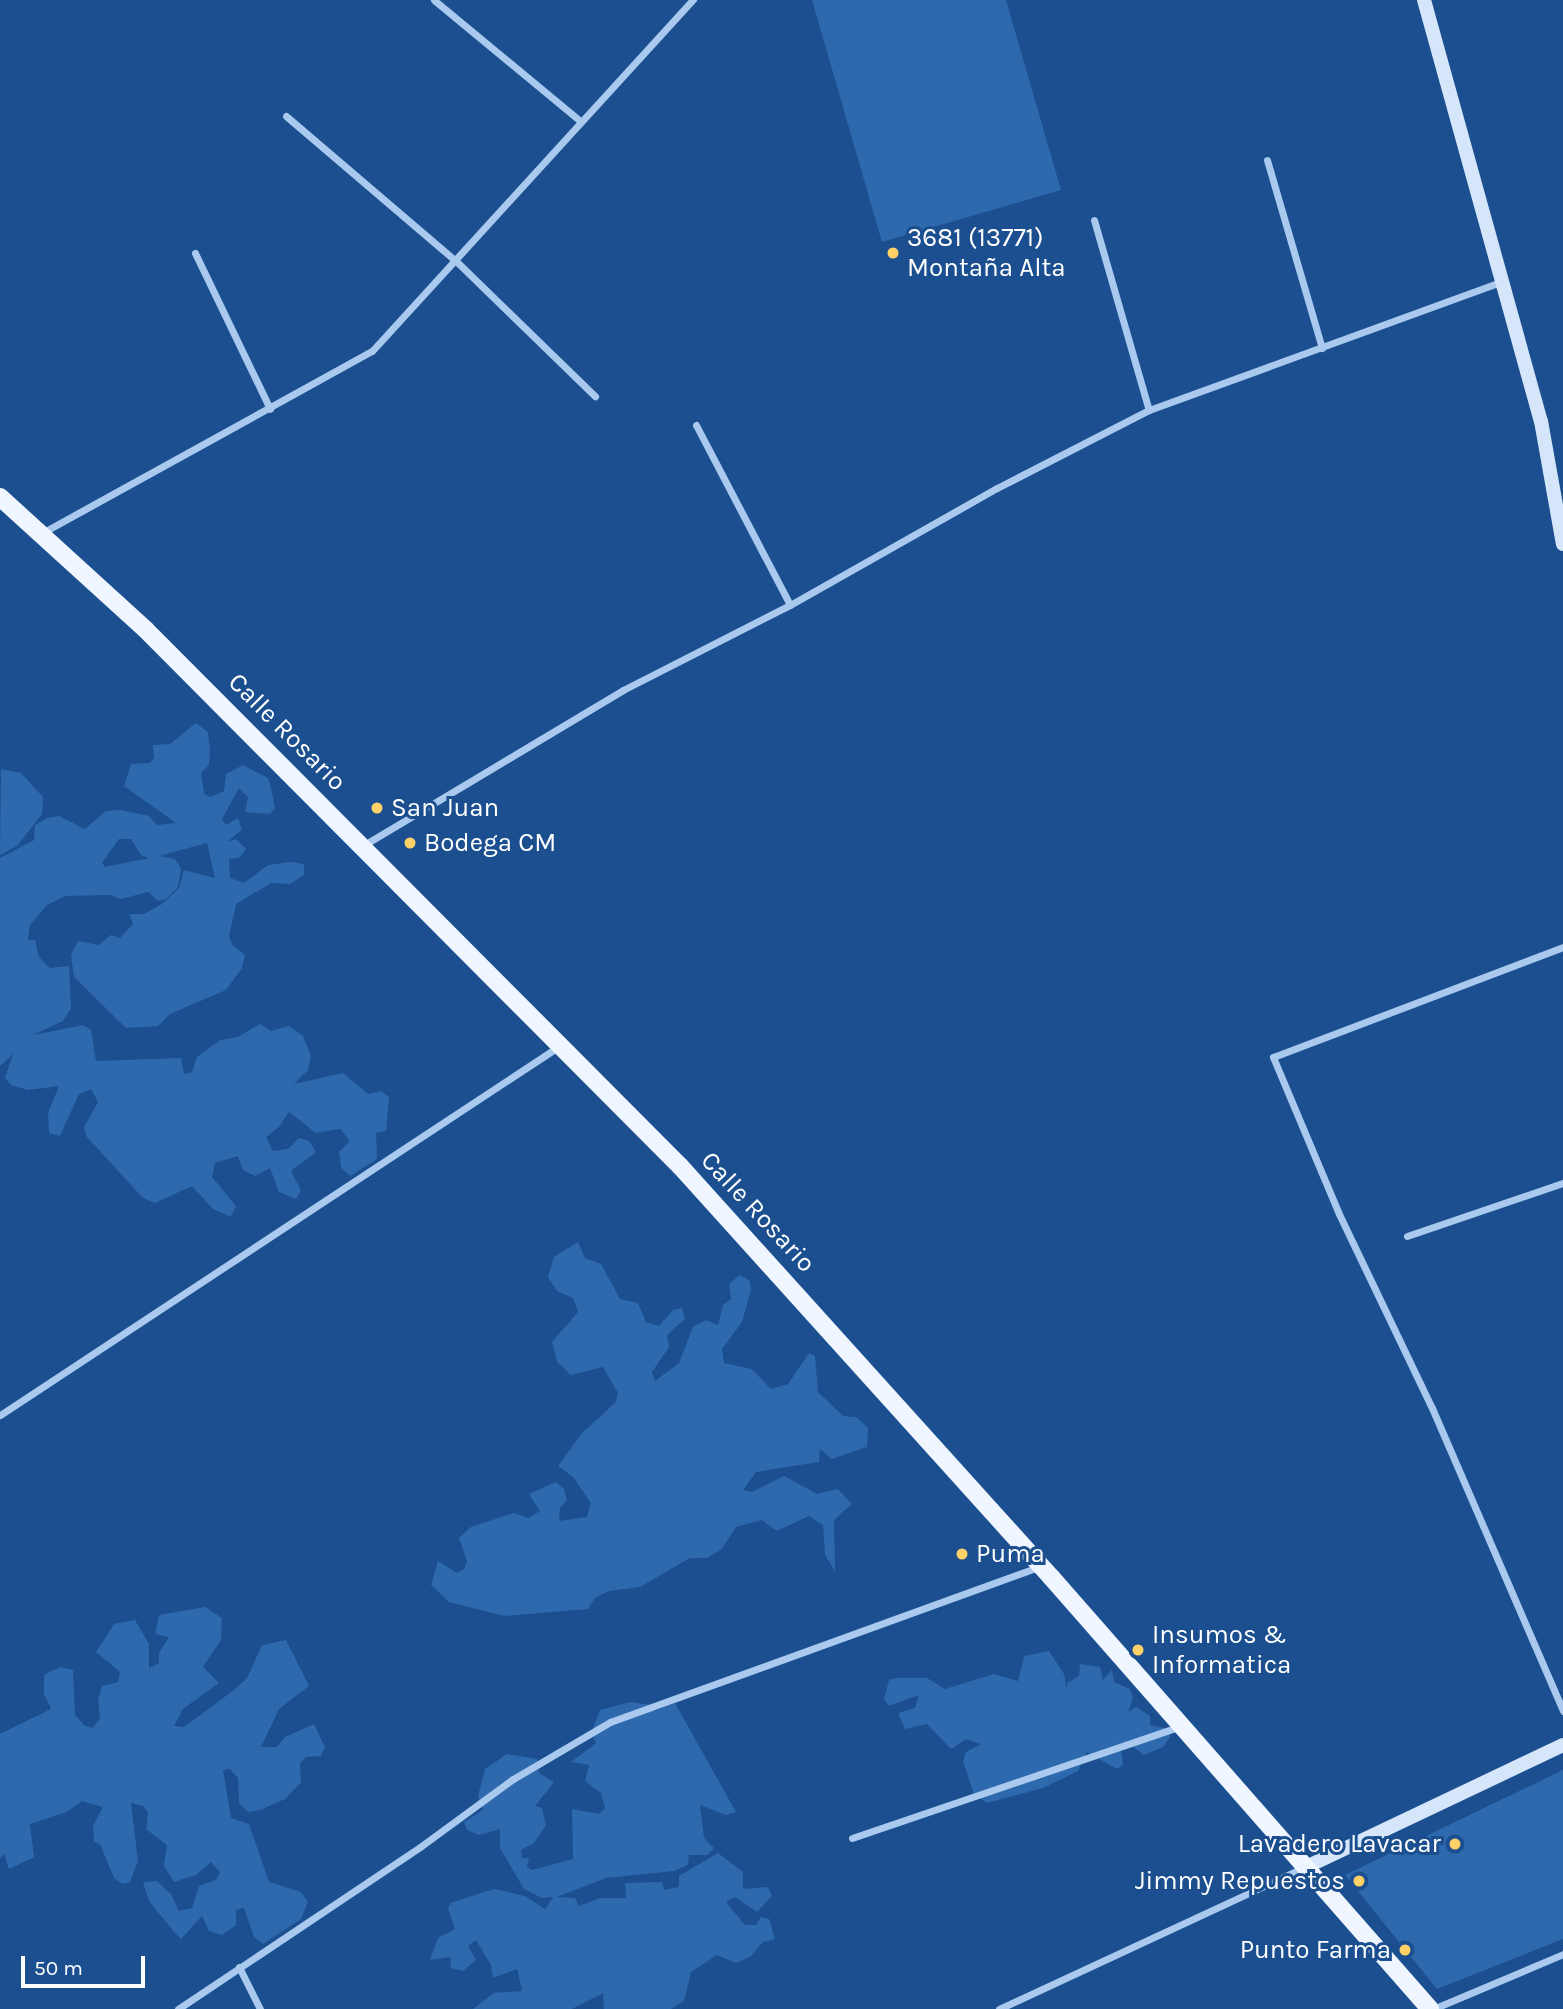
<!DOCTYPE html>
<meta charset="utf-8">
<style>
body{margin:0}
#map{position:relative;width:1563px;height:2009px;overflow:hidden;background:#1b4f8f;font-family:Karla,sans-serif}
div>[style]{position:absolute}
.green>*{inset:0;background:#2e69ad}
.street>*{height:7px;margin:-3.5px;padding:0 3.5px;transform-origin:3.5px;border-radius:3.5px;background:#a9c9ee}
.secondary>*{height:14px;margin:-7px;padding:0 7px;transform-origin:7px;border-radius:7px;background:#d6e6fa}
.primary>*{height:18px;margin:-9px;padding:0 9px;transform-origin:9px;border-radius:9px;background:#f0f6ff}
.dots>*{width:19px;height:19px;translate:-50% -50%;box-sizing:border-box;border:4px solid #1b4f8f;border-radius:50%}
span{translate:-50% -50%;white-space:nowrap;text-align:center;line-height:1.15;-webkit-text-stroke:6px #1b4f8f;paint-order:stroke}
.poi-label{font-size:26px;color:#fff}
.left{translate:0 -50%;text-align:left}
.right{translate:-100% -50%;text-align:right}
.street-label{font-size:26px;color:#fff}
.scale{position:absolute;left:21px;top:1956px;width:124px;height:32px;box-sizing:border-box;border:4px solid #fff;border-top:0;padding-left:9px;font-size:21px;line-height:24px;white-space:nowrap;color:#fff;-webkit-text-stroke:5px #1b4f8f;paint-order:stroke}
</style>
<div id="map">
<div class="green">
<i style="clip-path:polygon(812px 0,1006px 0,1061px 190px,882px 242px)"></i>
<i style="clip-path:polygon(evenodd,196px 723px,208px 732px,210px 750px,209px 765px,201px 773px,204px 794px,210px 797px,224px 791px,226px 774px,243px 765px,268px 778px,271px 788px,275px 808px,270px 814px,245px 812px,248px 797px,239px 788px,222px 819px,226px 825px,238px 818px,242px 830px,227px 842px,236px 839px,246px 849px,239px 858px,229px 859px,230px 878px,244px 883px,268px 865px,291px 862px,304px 864px,304px 875px,290px 884px,271px 883px,236px 904px,229px 936px,233px 946px,245px 955px,242px 968px,226px 990px,170px 1014px,158px 1026px,126px 1028px,74px 977px,71px 955px,78px 941px,99px 945px,111px 935px,120px 938px,133px 924px,129px 914px,144px 914px,162px 904px,179px 888px,184px 870px,215px 878px,207px 843px,159px 856px,175px 859px,181px 869px,178px 887px,166px 899px,158px 901px,148px 892px,121px 899px,110px 895px,65px 896px,47px 905px,30px 925px,28px 940px,35px 940px,39px 957px,50px 968px,69px 966px,71px 1008px,63px 1021px,33px 1035px,83px 1025px,91px 1030px,96px 1061px,181px 1058px,184px 1074px,192px 1072px,197px 1057px,220px 1040px,238px 1037px,260px 1024px,271px 1031px,289px 1026px,303px 1036px,311px 1056px,308px 1070px,294px 1084px,343px 1073px,368px 1094px,381px 1091px,389px 1097px,386px 1131px,376px 1133px,377px 1159px,350px 1176px,341px 1168px,339px 1152px,350px 1141px,340px 1129px,316px 1133px,289px 1112px,279px 1127px,266px 1137px,273px 1151px,288px 1149px,299px 1138px,309px 1141px,316px 1152px,291px 1171px,301px 1190px,296px 1199px,279px 1192px,270px 1168px,255px 1176px,243px 1170px,238px 1156px,215px 1163px,212px 1177px,236px 1206px,231px 1217px,213px 1209px,192px 1186px,155px 1203px,143px 1198px,87px 1137px,84px 1127px,98px 1102px,91px 1089px,79px 1094px,60px 1136px,49px 1133px,48px 1113px,59px 1086px,28px 1090px,11px 1085px,5px 1078px,13px 1054px,0 1066px,0 858px,34px 840px,35px 825px,47px 818px,59px 816px,85px 829px,106px 811px,121px 810px,149px 816px,157px 825px,176px 823px,124px 786px,131px 764px,150px 763px,154px 758px,153px 745px,170px 744px,196px 723px,119px 839px,131px 839px,141px 855px,149px 858px,105px 867px,102px 863px,119px 839px)"></i>
<i style="clip-path:polygon(1px 769px,21px 773px,43px 797px,42px 814px,17px 846px,0 855px)"></i>
<i style="clip-path:polygon(578px 1242px,585px 1258px,601px 1264px,620px 1299px,638px 1303px,646px 1322px,659px 1326px,673px 1310px,682px 1308px,685px 1319px,667px 1335px,669px 1347px,652px 1372px,655px 1381px,679px 1363px,693px 1327px,706px 1320px,718px 1325px,723px 1305px,731px 1299px,729px 1284px,740px 1275px,750px 1281px,751px 1290px,742px 1322px,722px 1349px,724px 1363px,752px 1369px,771px 1389px,788px 1384px,809px 1353px,815px 1356px,818px 1392px,843px 1416px,856px 1417px,868px 1428px,867px 1447px,832px 1459px,820px 1449px,819px 1462px,756px 1472px,743px 1490px,752px 1492px,784px 1476px,817px 1494px,838px 1489px,852px 1504px,834px 1520px,835px 1571px,825px 1555px,823px 1525px,809px 1516px,777px 1531px,762px 1520px,736px 1527px,722px 1549px,707px 1558px,690px 1558px,640px 1587px,609px 1591px,595px 1598px,588px 1609px,504px 1616px,449px 1602px,431px 1585px,438px 1561px,457px 1573px,464px 1569px,467px 1561px,459px 1538px,471px 1527px,514px 1513px,528px 1518px,540px 1511px,529px 1494px,556px 1482px,564px 1489px,567px 1500px,560px 1508px,559px 1521px,587px 1517px,591px 1503px,573px 1477px,558px 1466px,581px 1434px,616px 1402px,618px 1393px,603px 1367px,571px 1375px,557px 1362px,552px 1342px,578px 1312px,573px 1298px,557px 1291px,548px 1277px,554px 1257px)"></i>
<i style="clip-path:polygon(205px 1607px,222px 1618px,221px 1640px,203px 1667px,219px 1683px,183px 1709px,174px 1726px,184px 1727px,234px 1690px,247px 1678px,262px 1645px,286px 1640px,309px 1686px,279px 1709px,261px 1747px,277px 1747px,285px 1737px,314px 1724px,325px 1747px,321px 1756px,306px 1757px,300px 1763px,301px 1782px,285px 1799px,260px 1810px,248px 1812px,239px 1803px,238px 1778px,230px 1769px,223px 1770px,231px 1818px,249px 1824px,269px 1882px,301px 1892px,308px 1902px,301px 1919px,263px 1944px,254px 1937px,244px 1908px,236px 1910px,236px 1925px,222px 1935px,209px 1931px,202px 1916px,181px 1939px,174px 1932px,149px 1901px,143px 1882px,157px 1881px,171px 1894px,179px 1911px,192px 1908px,199px 1886px,216px 1880px,220px 1872px,211px 1862px,196px 1875px,174px 1882px,164px 1866px,167px 1845px,146px 1829px,148px 1812px,143px 1806px,131px 1803px,138px 1861px,130px 1882px,122px 1884px,114px 1878px,100px 1844px,94px 1842px,93px 1826px,103px 1807px,82px 1801px,67px 1812px,30px 1824px,34px 1857px,9px 1869px,4px 1853px,0 1859px,0 1734px,51px 1709px,44px 1694px,44px 1675px,60px 1667px,73px 1670px,75px 1715px,85px 1726px,93px 1728px,100px 1718px,98px 1700px,102px 1686px,118px 1682px,120px 1672px,96px 1652px,114px 1624px,135px 1620px,149px 1644px,149px 1668px,159px 1663px,159px 1653px,169px 1637px,155px 1634px,159px 1615px)"></i>
<i style="clip-path:polygon(1049px 1651px,1064px 1674px,1067px 1690px,1067px 1683px,1079px 1676px,1080px 1664px,1100px 1667px,1103px 1680px,1112px 1670px,1114px 1682px,1130px 1689px,1133px 1698px,1128px 1712px,1136px 1707px,1150px 1716px,1150px 1725px,1168px 1729px,1170px 1737px,1163px 1747px,1144px 1755px,1132px 1746px,1121px 1749px,1123px 1765px,1117px 1769px,1087px 1752px,1078px 1771px,1043px 1788px,987px 1803px,974px 1794px,963px 1761px,966px 1752px,981px 1744px,966px 1739px,951px 1749px,927px 1724px,905px 1729px,898px 1713px,915px 1708px,919px 1695px,889px 1706px,884px 1699px,889px 1680px,896px 1678px,927px 1678px,945px 1689px,994px 1674px,1018px 1681px,1024px 1656px)"></i>
<i style="clip-path:polygon(630px 1702px,652px 1705px,655px 1711px,675px 1703px,736px 1812px,726px 1815px,700px 1805px,704px 1838px,714px 1848px,707px 1855px,689px 1855px,688px 1865px,674px 1871px,606px 1878px,557px 1897px,575px 1898px,579px 1906px,600px 1898px,626px 1898px,625px 1883px,662px 1882px,664px 1890px,679px 1887px,679px 1876px,718px 1853px,743px 1872px,743px 1889px,768px 1887px,772px 1896px,757px 1912px,735px 1897px,726px 1902px,745px 1925px,756px 1925px,761px 1917px,769px 1919px,775px 1939px,763px 1942px,750px 1957px,736px 1963px,717px 1955px,691px 1972px,684px 2001px,671px 2009px,604px 2009px,603px 1993px,572px 2009px,473px 2009px,494px 1993px,522px 1991px,517px 1969px,493px 1978px,491px 1965px,476px 1940px,468px 1946px,476px 1960px,463px 1971px,451px 1968px,450px 1957px,430px 1960px,438px 1938px,455px 1929px,448px 1909px,450px 1903px,494px 1889px,525px 1896px,545px 1909px,553px 1897px,542px 1898px,524px 1889px,500px 1848px,500px 1829px,479px 1835px,467px 1830px,464px 1822px,483px 1810px,478px 1796px,485px 1769px,507px 1754px,537px 1759px,539px 1773px,554px 1782px,535px 1806px,542px 1808px,546px 1825px,534px 1843px,521px 1850px,522px 1858px,529px 1858px,527px 1867px,532px 1870px,573px 1859px,572px 1809px,599px 1814px,605px 1808px,601px 1793px,585px 1781px,589px 1765px,571px 1762px,596px 1743px,591px 1733px,600px 1710px)"></i>
<i style="clip-path:polygon(1563px 1770px,1563px 1939px,1437px 1989px,1345px 1875px)"></i>
</div>
<div class="street">
<i style="left:434px;top:0;width:188px;rotate:39.6deg"></i>
<i style="left:286px;top:116px;width:223px;rotate:40.5deg"></i>
<i style="left:456px;top:261px;width:194px;rotate:44.2deg"></i>
<i style="left:1267px;top:160px;width:196px;rotate:73.7deg"></i>
<i style="left:1094px;top:220px;width:198px;rotate:73.9deg"></i>
<i style="left:195px;top:253px;width:173px;rotate:64.3deg"></i>
<i style="left:696px;top:425px;width:203px;rotate:62.4deg"></i>
<i style="left:42px;top:533px;width:377px;rotate:-28.9deg"></i>
<i style="left:372px;top:351px;width:476px;rotate:-47.6deg"></i>
<i style="left:364px;top:845px;width:302px;rotate:-30.9deg"></i>
<i style="left:623px;top:690px;width:187px;rotate:-27deg"></i>
<i style="left:790px;top:605px;width:238px;rotate:-29.5deg"></i>
<i style="left:997px;top:488px;width:171px;rotate:-27.2deg"></i>
<i style="left:1149px;top:410px;width:377px;rotate:-20deg"></i>
<i style="left:1563px;top:947px;width:310px;rotate:159.2deg"></i>
<i style="left:1273px;top:1057px;width:170px;rotate:67.2deg"></i>
<i style="left:1339px;top:1214px;width:215px;rotate:64.4deg"></i>
<i style="left:1432px;top:1408px;width:330px;rotate:66.6deg"></i>
<i style="left:1407px;top:1236px;width:165px;rotate:-18.8deg"></i>
<i style="left:0;top:1415px;width:672px;rotate:-33.41deg"></i>
<i style="left:852px;top:1838px;width:348px;rotate:-18.8deg"></i>
<i style="left:239px;top:1967px;width:47px;rotate:63.4deg"></i>
<i style="left:178px;top:2009px;width:291px;rotate:-33.8deg"></i>
<i style="left:420px;top:1847px;width:115px;rotate:-36.2deg"></i>
<i style="left:513px;top:1779px;width:113px;rotate:-30.4deg"></i>
<i style="left:610px;top:1722px;width:457px;rotate:-19.9deg"></i>
<i style="left:999px;top:2009px;width:335px;rotate:-24.9deg"></i>
<i style="left:1433px;top:2009px;width:141px;rotate:-22.9deg"></i>
</div>
<div class="secondary">
<i style="left:1424px;top:0;width:437px;rotate:74.5deg"></i>
<i style="left:1541px;top:421px;width:125px;rotate:79.9deg"></i>
<i style="left:1304px;top:1868px;width:287px;rotate:-25.4deg"></i>
</div>
<div class="primary">
<i style="left:0;top:497px;width:197px;rotate:42.3deg"></i>
<i style="left:146px;top:630px;width:757px;rotate:45.11deg"></i>
<i style="left:680px;top:1166px;width:554px;rotate:47.93deg"></i>
<i style="left:1051px;top:1577px;width:575px;rotate:48.74deg"></i>
</div>
<div class="dots">
<i style="left:893px;top:253px;background:#ffd166"></i>
<i style="left:377px;top:808px;background:#ffd166"></i>
<i style="left:410px;top:843px;background:#ffd166"></i>
<i style="left:962px;top:1554px;background:#ffd166"></i>
<i style="left:1138px;top:1650px;background:#ffd166"></i>
<i style="left:1455px;top:1844px;background:#ffd166"></i>
<i style="left:1359px;top:1881px;background:#ffd166"></i>
<i style="left:1405px;top:1950px;background:#ffd166"></i>
</div>
<div class="poi-label">
<span class="left" style="left:907px;top:253px">3681 (13771)<br>Montaña Alta</span>
<span class="left" style="left:391px;top:808px">San Juan</span>
<span class="left" style="left:424px;top:843px">Bodega CM</span>
<span class="left" style="left:976px;top:1554px">Puma</span>
<span class="left" style="left:1152px;top:1650px">Insumos &amp;<br>Informatica</span>
<span class="right" style="left:1441px;top:1844px">Lavadero Lavacar</span>
<span class="right" style="left:1345px;top:1881px">Jimmy Repuestos</span>
<span class="right" style="left:1391px;top:1950px">Punto Farma</span>
</div>
<div class="street-label">
<span style="left:287px;top:732px;rotate:45deg">Calle Rosario</span>
<span style="left:758px;top:1212px;rotate:47deg">Calle Rosario</span>
</div>
<div class="scale">50 m</div>
</div>
